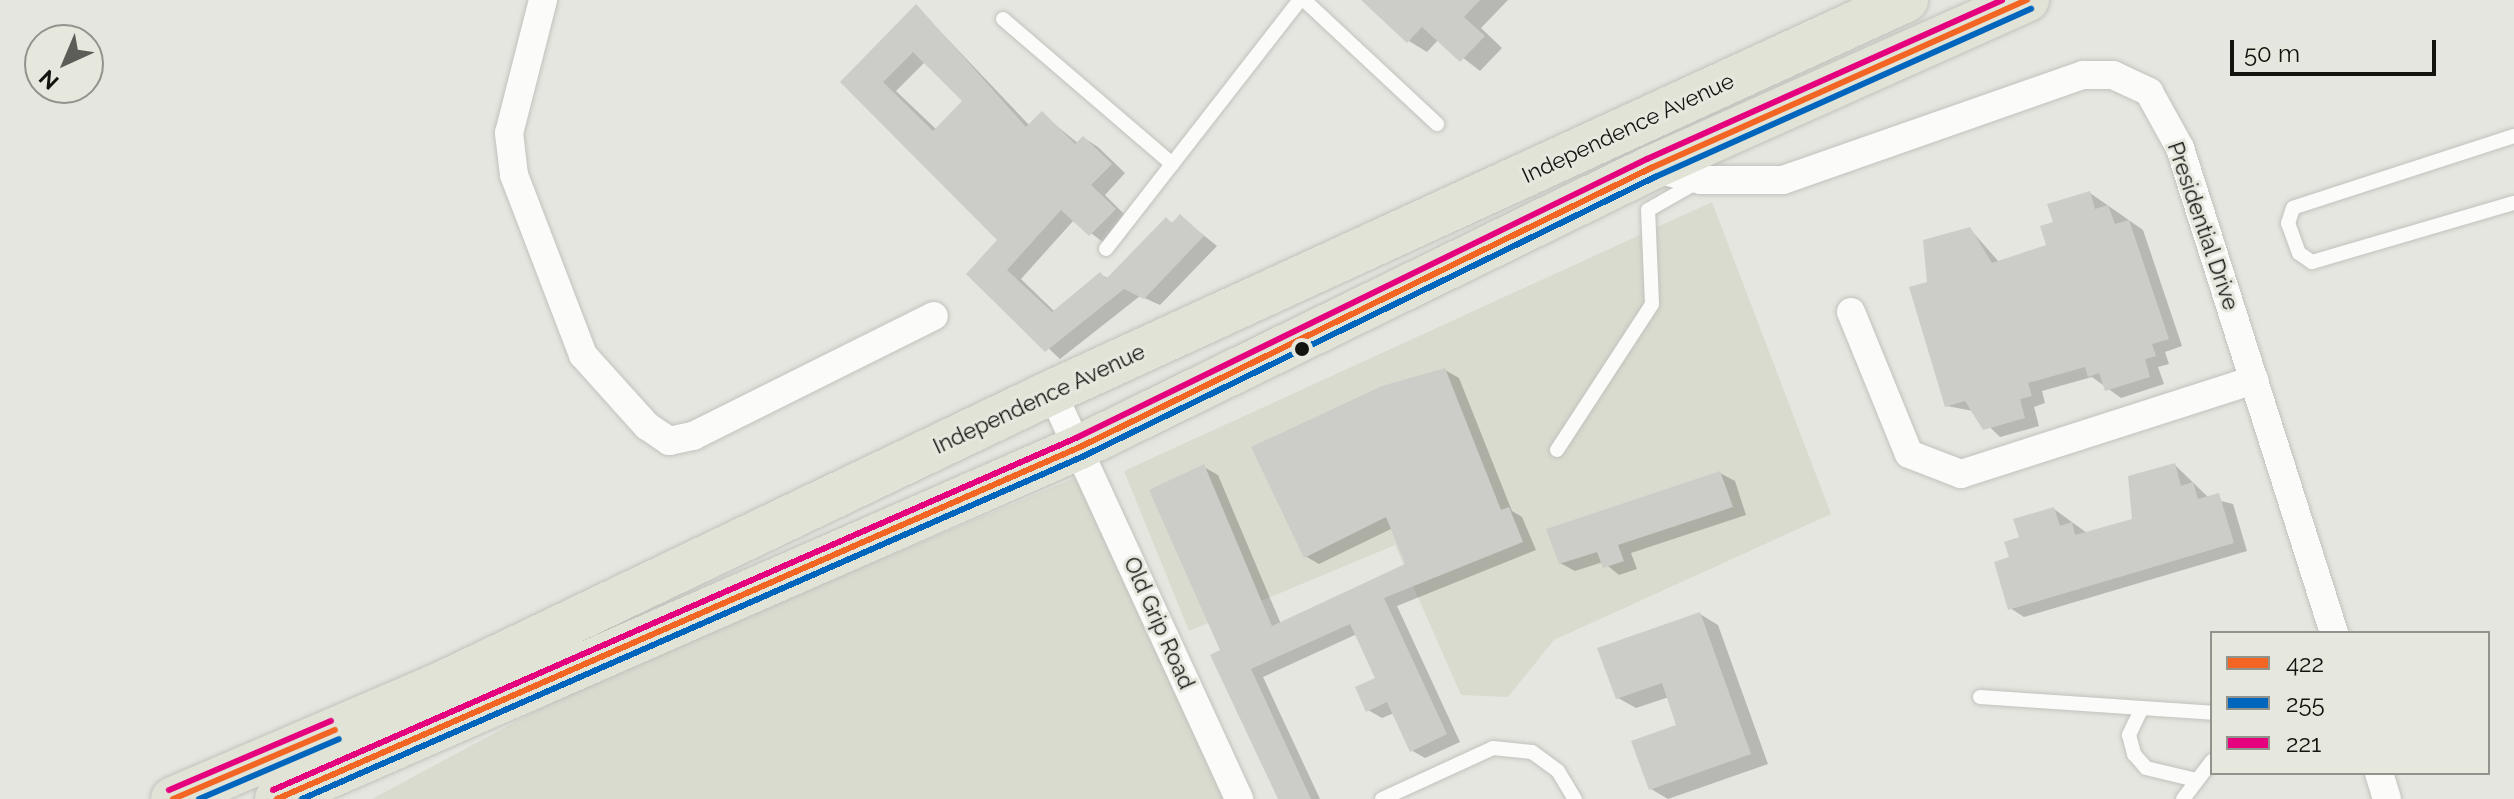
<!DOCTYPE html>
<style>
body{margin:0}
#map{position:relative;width:2514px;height:799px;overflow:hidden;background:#e5e6e0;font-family:Raleway,sans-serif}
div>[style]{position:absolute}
.built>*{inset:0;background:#d9dbcf}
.shadow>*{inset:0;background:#0003}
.building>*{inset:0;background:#cccdc8}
.roads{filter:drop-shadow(0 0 2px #c1c2bd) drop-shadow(0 0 2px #c1c2bd)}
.lane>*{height:14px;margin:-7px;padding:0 7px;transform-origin:7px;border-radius:7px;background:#fbfbfa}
.street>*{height:28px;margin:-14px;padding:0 14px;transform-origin:14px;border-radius:14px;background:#fbfbfa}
.highway>*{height:44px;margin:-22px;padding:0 22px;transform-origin:22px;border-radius:22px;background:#e1e3d7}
.bus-1>*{height:6px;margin:-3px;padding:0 3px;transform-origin:3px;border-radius:3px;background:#f26522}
.bus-2>*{height:6px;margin:-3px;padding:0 3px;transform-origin:3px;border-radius:3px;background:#0065bd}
.bus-3>*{height:6px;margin:-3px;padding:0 3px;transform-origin:3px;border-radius:3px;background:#e5007d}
.dots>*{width:22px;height:22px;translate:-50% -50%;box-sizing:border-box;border:4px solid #e6e8de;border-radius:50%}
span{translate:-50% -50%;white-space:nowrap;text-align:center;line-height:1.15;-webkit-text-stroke:6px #e6e8de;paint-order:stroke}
.street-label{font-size:22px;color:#131310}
.legend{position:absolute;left:2210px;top:631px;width:280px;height:144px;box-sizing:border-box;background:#e6e8de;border:2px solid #92938c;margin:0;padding:10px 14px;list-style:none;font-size:24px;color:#131310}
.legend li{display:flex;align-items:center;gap:16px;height:40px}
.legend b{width:40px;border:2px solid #92938c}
.north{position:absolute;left:24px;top:24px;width:80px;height:80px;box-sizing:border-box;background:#e6e8de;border:2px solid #92938c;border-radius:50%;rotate:224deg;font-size:22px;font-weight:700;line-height:32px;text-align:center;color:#131310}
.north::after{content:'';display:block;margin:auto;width:28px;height:36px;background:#5c5d59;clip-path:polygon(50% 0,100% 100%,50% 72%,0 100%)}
.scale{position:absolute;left:2230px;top:40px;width:206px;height:36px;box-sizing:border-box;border:4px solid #131310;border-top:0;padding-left:10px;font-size:24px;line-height:28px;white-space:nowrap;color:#131310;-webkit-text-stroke:6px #e6e8de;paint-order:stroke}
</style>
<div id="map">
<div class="built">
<i style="clip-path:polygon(1712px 202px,1831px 514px,1554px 640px,1508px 697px,1461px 695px,1395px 545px,1189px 631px,1124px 471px)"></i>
<i style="clip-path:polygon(1084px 474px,1230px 799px,372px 799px,591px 681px)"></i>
</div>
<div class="shadow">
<i style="clip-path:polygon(1364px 0,1508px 0,1481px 28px,1502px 48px,1480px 71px,1439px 39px,1427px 52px,1409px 41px)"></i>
<i style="clip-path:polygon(evenodd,917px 7px,1030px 126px,1042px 114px,1079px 144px,1084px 138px,1098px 147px,1125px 173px,1105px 195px,1129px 219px,1104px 243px,1074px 220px,1021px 279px,1055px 312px,1100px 274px,1109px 279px,1166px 219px,1174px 224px,1181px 217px,1217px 246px,1160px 305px,1140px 296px,1060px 359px,969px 274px,1000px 240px,843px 82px,917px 7px,925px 62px,965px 101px,937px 130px,896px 91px,925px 62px)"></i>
<i style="clip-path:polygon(2090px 193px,2143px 230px,2182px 346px,2165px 352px,2169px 364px,2158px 367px,2164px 384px,2121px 398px,2092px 377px,2042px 391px,2045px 403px,2034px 407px,2039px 426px,2000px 437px,1973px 411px,1947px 406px,1929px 283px,1970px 229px,1999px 262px,2049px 246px,2055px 223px)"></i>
<i style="clip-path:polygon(1445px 370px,1459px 378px,1512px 511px,1522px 517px,1536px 550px,1397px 606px,1460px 742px,1425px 758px,1411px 750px,1394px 713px,1382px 718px,1368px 710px,1378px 679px,1357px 634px,1263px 677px,1320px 799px,1280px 799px,1223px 651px,1204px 467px,1218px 475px,1281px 624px,1408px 565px,1393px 528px,1319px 564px,1305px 556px)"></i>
<i style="clip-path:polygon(2175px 465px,2209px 498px,2233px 504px,2247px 551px,2024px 617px,2010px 608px,2011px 559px,2054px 509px,2087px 533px,2134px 520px)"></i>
<i style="clip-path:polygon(1720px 473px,1735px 481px,1746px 515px,1631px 553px,1637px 569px,1619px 575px,1603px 562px,1575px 571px,1560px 563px)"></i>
<i style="clip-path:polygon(1700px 614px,1718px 625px,1768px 764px,1668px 799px,1651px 789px,1679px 726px,1669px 697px,1636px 708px,1618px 698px)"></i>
</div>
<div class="building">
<i style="clip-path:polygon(1361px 0,1480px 0,1464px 17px,1485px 36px,1460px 62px,1422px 27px,1407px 43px)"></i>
<i style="clip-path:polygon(evenodd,916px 4px,1026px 127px,1042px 111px,1075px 144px,1083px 136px,1112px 164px,1091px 185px,1116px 209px,1089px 236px,1061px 210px,1007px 270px,1052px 312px,1100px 272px,1106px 279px,1166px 217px,1172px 223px,1180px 214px,1204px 236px,1144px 299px,1124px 289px,1045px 352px,966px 274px,997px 240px,840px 82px,916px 4px,913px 52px,962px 101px,933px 131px,883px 82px,913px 52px)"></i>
<i style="clip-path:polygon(2090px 191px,2095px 209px,2108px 205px,2115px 224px,2129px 220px,2169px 339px,2152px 344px,2156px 356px,2145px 359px,2150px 377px,2105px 391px,2099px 373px,2088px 377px,2085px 367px,2028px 383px,2032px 396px,2020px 399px,2025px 418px,1983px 430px,1965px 401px,1945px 407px,1909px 287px,1927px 282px,1923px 240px,1970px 227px,1992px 263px,2046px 245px,2040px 226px,2053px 222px,2047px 204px)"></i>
<i style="clip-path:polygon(1445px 368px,1501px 510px,1509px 507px,1523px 542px,1384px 598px,1447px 734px,1410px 752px,1387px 702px,1366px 712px,1355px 687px,1375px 678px,1350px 624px,1251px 669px,1311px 799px,1278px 799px,1210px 655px,1220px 650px,1149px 490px,1204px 464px,1272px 626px,1405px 564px,1386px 517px,1304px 558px,1251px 447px,1382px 386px)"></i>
<i style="clip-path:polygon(2175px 463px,2181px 486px,2193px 482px,2198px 499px,2219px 493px,2234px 543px,2008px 610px,1994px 562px,2009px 557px,2004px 542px,2019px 537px,2013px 519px,2054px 507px,2060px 526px,2072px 522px,2075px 535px,2132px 519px,2128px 476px)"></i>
<i style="clip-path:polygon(1720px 471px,1733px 507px,1618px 545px,1624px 561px,1603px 568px,1597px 552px,1559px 564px,1546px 529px)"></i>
<i style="clip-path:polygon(1700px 612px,1751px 754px,1649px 790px,1631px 741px,1676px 725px,1662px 683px,1616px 699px,1597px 648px)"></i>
</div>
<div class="roads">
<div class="lane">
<i style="left:1304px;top:0;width:182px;rotate:43deg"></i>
<i style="left:1003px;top:19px;width:223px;rotate:40.6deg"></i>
<i style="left:2514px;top:136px;width:232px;rotate:162deg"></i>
<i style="left:2293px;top:208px;width:16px;rotate:108deg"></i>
<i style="left:2288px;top:223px;width:32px;rotate:70deg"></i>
<i style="left:2299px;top:253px;width:16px;rotate:35deg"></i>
<i style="left:2312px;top:262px;width:210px;rotate:-16.3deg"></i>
<i style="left:1106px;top:249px;width:316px;rotate:-52.1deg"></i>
<i style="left:1557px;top:450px;width:174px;rotate:-56.9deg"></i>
<i style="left:1652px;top:304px;width:94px;rotate:-92.4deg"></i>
<i style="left:1648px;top:210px;width:56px;rotate:-29.7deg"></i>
<i style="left:1980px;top:697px;width:233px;rotate:3.9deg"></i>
<i style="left:2142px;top:708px;width:30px;rotate:116deg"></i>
<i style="left:2129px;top:735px;width:20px;rotate:75deg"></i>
<i style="left:2134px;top:754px;width:18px;rotate:49deg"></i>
<i style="left:2146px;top:768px;width:51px;rotate:13.5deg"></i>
<i style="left:1382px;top:799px;width:122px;rotate:-24.7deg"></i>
<i style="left:1493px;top:748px;width:39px;rotate:6deg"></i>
<i style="left:1532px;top:752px;width:32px;rotate:36deg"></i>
<i style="left:1558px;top:771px;width:33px;rotate:59deg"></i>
<i style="left:2183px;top:799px;width:48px;rotate:-52.7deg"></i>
</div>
<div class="street">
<i style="left:543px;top:0;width:137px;rotate:104.3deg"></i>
<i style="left:509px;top:133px;width:42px;rotate:83.2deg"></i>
<i style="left:514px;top:175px;width:193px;rotate:69deg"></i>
<i style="left:583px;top:355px;width:96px;rotate:48deg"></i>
<i style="left:647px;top:426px;width:27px;rotate:34deg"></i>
<i style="left:669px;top:441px;width:25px;rotate:-12deg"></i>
<i style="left:693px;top:436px;width:269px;rotate:-26.5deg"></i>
<i style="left:1651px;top:168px;width:51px;rotate:13.5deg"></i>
<i style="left:1701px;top:180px;width:82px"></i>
<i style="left:1783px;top:180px;width:318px;rotate:-19.3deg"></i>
<i style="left:2083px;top:75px;width:30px"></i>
<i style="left:2113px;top:75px;width:40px;rotate:25deg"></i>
<i style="left:2149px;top:92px;width:64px;rotate:61deg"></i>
<i style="left:2180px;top:148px;width:509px;rotate:72.38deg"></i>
<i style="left:1851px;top:312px;width:153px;rotate:67.8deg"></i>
<i style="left:1909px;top:454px;width:56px;rotate:21deg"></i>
<i style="left:1961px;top:474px;width:308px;rotate:-17.8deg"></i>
<i style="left:1052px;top:392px;width:448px;rotate:65.3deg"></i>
<i style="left:2379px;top:773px;width:27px;rotate:73deg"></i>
</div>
<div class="highway">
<i style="left:173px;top:799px;width:287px;rotate:-23.2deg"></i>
<i style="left:437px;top:686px;width:682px;rotate:-25.55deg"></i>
<i style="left:1052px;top:392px;width:940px;rotate:-24.66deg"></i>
<i style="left:277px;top:799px;width:877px;rotate:-23.67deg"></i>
<i style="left:1080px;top:447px;width:636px;rotate:-26.04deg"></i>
<i style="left:1651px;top:168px;width:412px;rotate:-24.1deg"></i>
</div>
</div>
<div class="bus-1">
<i style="left:173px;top:799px;width:176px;rotate:-23.1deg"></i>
<i style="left:277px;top:799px;width:877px;rotate:-23.67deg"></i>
<i style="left:1080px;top:447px;width:636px;rotate:-26.04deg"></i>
<i style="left:1651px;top:168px;width:412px;rotate:-24.1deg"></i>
</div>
<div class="bus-2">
<i style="left:199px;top:799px;width:152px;rotate:-23.2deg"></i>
<i style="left:302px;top:799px;width:854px;rotate:-23.68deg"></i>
<i style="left:1084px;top:456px;width:636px;rotate:-26.04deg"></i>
<i style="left:1655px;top:177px;width:412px;rotate:-24.1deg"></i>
</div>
<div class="bus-3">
<i style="left:169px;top:790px;width:176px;rotate:-23.1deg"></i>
<i style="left:273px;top:790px;width:877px;rotate:-23.67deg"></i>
<i style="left:1076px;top:438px;width:636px;rotate:-26.04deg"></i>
<i style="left:1647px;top:159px;width:389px;rotate:-24.1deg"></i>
</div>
<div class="dots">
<i style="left:1302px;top:349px;background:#131310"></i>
</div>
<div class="street-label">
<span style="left:1628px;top:128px;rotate:-25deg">Independence Avenue</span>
<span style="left:2203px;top:226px;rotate:71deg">Presidential Drive</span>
<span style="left:1039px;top:399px;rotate:-25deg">Independence Avenue</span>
<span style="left:1159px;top:623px;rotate:66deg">Old Grip Road</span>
</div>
<ul class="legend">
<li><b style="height:10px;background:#f26522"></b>422</li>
<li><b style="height:10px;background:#0065bd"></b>255</li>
<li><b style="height:10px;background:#e5007d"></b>221</li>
</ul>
<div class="north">N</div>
<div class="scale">50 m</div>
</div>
